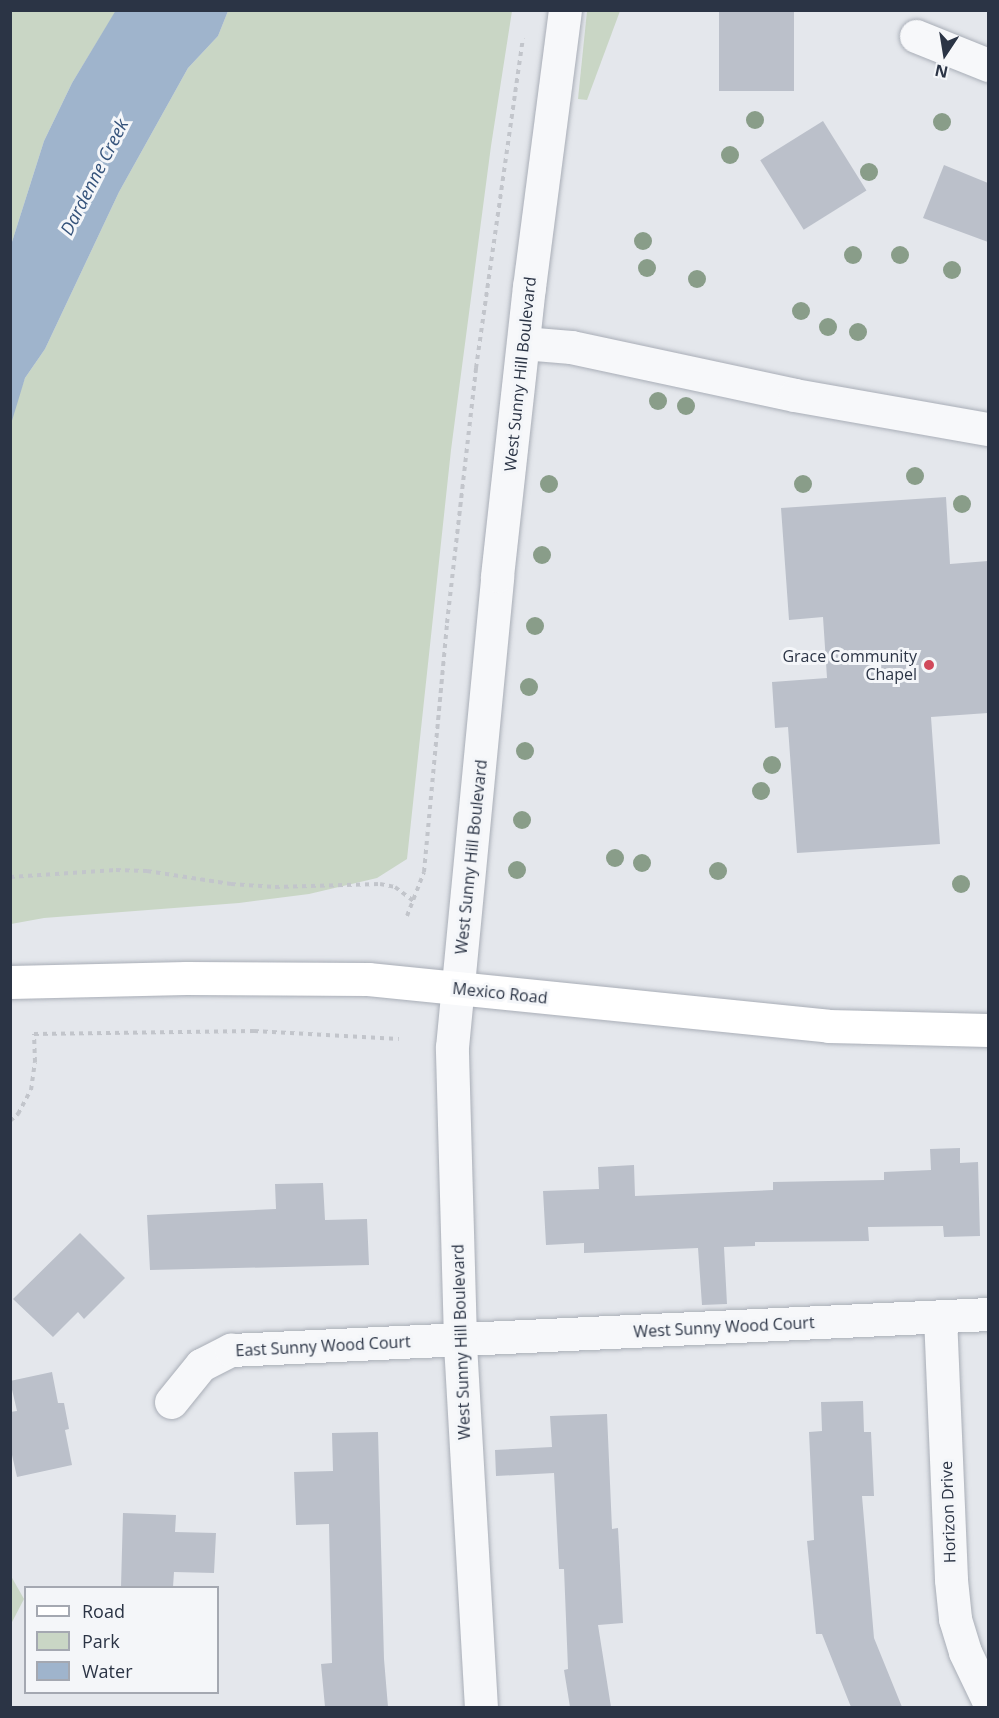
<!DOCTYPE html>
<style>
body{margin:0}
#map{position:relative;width:999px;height:1718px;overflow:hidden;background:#e4e7ec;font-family:"Open Sans",sans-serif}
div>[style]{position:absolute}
.green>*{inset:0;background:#c9d6c5}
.water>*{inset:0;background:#9fb4cc}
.building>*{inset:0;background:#bbc0ca;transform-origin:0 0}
.path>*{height:4px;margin-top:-2px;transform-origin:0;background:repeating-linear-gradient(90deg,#c2c5cb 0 4.5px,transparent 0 9px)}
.roads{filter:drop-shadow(0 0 2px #a9aeb7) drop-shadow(0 0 2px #a9aeb7)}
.minor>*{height:33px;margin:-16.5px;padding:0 16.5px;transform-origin:16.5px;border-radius:16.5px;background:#f7f8fa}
.major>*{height:33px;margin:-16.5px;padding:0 16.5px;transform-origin:16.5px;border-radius:16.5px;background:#fff}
.trees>*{width:18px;height:18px;margin:-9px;border-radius:50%;background:#899d89}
.dots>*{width:16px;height:16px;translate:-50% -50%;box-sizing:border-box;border:3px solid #f4f6f9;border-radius:50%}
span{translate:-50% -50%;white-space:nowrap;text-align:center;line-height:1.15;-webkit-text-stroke:6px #f4f6f9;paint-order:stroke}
.street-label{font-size:16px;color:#2b3445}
.poi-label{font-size:16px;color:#2b3445}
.right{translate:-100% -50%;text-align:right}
.water-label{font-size:18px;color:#34527a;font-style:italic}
.frame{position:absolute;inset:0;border:12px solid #2b3445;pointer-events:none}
.legend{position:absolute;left:24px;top:1586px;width:195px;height:108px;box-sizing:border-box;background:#f4f6f9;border:2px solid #a4a8b1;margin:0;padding:8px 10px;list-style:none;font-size:18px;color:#2b3445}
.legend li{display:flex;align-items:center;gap:12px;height:30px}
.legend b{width:30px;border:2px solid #a4a8b1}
.north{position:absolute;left:915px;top:24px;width:60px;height:60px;-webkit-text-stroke:4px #f4f6f9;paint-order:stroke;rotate:192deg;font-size:16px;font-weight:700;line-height:24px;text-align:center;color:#2b3445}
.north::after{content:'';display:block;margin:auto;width:21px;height:27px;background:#2b3445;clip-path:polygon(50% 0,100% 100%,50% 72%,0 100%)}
</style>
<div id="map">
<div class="green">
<i style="clip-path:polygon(11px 11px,116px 11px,72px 83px,44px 141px,11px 245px)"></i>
<i style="clip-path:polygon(228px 11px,512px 11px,491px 146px,451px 450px,407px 859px,377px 878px,309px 894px,239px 903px,44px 918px,11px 924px,11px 424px,14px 408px,25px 378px,45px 349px,119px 192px,188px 68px,218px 36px)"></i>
<i style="clip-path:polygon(587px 11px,620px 11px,587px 100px,578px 99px)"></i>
<i style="clip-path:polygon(11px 1576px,24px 1599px,11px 1624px,10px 1624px)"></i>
</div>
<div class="water">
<i style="clip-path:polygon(116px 10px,228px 11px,218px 36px,188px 68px,119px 192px,45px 349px,25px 378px,11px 424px,11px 245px,44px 141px,72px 83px)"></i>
</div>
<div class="building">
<i style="left:719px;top:10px;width:75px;height:81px"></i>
<i style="left:823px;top:121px;width:82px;height:74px;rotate:58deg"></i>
<i style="clip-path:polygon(944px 165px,988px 183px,988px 242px,923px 218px)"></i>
<i style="clip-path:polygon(946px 497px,950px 564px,988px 561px,988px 713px,931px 717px,940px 844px,797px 853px,788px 727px,775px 728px,772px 682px,827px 678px,823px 617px,789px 620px,781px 508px)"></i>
<i style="clip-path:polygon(960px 1148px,960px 1163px,978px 1162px,980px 1236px,944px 1237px,943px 1226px,868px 1227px,869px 1241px,755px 1242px,755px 1246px,724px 1247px,727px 1304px,702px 1305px,698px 1248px,584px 1253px,584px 1243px,546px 1245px,543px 1191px,599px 1189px,598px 1167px,634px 1165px,635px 1196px,773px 1190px,773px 1182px,884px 1180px,884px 1172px,931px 1170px,930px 1149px)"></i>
<i style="clip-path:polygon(323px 1183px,325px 1220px,367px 1219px,369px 1265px,150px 1270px,147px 1215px,276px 1209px,275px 1184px)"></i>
<i style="clip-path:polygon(80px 1233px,125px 1278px,84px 1319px,78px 1312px,53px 1337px,13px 1299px)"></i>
<i style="clip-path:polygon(52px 1372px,58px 1403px,64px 1403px,69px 1429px,65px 1430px,72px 1465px,17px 1477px,10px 1446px,10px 1412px,17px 1411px,10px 1381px)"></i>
<i style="clip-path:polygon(863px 1401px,864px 1432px,871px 1432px,874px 1496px,862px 1496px,874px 1638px,902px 1707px,851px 1707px,822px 1634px,816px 1634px,807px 1541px,814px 1540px,809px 1432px,822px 1431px,821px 1402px)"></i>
<i style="clip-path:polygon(607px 1414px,612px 1529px,618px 1528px,623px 1623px,598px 1625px,611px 1707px,570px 1707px,564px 1670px,568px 1669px,564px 1569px,559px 1569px,554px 1473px,496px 1476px,495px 1450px,552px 1447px,550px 1416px)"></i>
<i style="clip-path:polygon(378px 1432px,384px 1659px,388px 1707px,325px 1707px,321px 1664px,332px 1663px,329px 1524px,296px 1525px,294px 1472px,333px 1471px,332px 1433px)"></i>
<i style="clip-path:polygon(123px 1513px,176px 1515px,175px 1532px,216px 1533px,214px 1573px,174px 1572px,173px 1587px,121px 1587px)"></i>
</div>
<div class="path">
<i style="left:10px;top:877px;width:106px;rotate:-3.8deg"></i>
<i style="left:116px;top:870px;width:31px;rotate:2deg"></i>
<i style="left:147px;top:871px;width:85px;rotate:8.8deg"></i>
<i style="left:231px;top:884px;width:44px;rotate:3.9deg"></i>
<i style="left:275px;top:887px;width:105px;rotate:-1.6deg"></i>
<i style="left:380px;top:884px;width:15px;rotate:11deg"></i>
<i style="left:395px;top:887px;width:25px;rotate:37deg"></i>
<i style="left:407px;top:916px;width:47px;rotate:-68.9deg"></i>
<i style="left:424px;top:872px;width:250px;rotate:-84.7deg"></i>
<i style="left:447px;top:623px;width:257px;rotate:-83.5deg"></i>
<i style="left:476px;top:368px;width:333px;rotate:-81.9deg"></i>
<i style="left:10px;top:1121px;width:11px;rotate:-41deg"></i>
<i style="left:18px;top:1114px;width:27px;rotate:-62deg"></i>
<i style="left:31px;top:1090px;width:28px;rotate:-82deg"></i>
<i style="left:35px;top:1062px;width:28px;rotate:-92deg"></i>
<i style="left:34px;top:1034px;width:220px;rotate:-0.8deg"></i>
<i style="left:254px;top:1031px;width:145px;rotate:3.2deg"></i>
</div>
<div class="roads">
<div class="minor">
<i style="left:916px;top:36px;width:78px;rotate:21.9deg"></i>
<i style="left:523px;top:343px;width:48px;rotate:4.8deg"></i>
<i style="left:571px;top:347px;width:229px;rotate:12.1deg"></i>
<i style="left:795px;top:395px;width:196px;rotate:10deg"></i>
<i style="left:940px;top:1316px;width:264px;rotate:87.6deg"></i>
<i style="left:951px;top:1580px;width:39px;rotate:84deg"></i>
<i style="left:955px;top:1619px;width:34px;rotate:73deg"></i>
<i style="left:965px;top:1652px;width:53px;rotate:64.4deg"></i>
<i style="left:171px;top:1402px;width:48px;rotate:-51deg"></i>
<i style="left:201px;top:1365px;width:34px;rotate:-27deg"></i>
<i style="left:231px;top:1350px;width:758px;rotate:-2.72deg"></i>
<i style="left:481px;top:1708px;width:370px;rotate:-93.3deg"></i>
<i style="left:460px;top:1339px;width:292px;rotate:-91.6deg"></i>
<i style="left:452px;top:1047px;width:473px;rotate:-84.5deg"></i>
<i style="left:497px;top:576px;width:291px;rotate:-83.7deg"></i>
<i style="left:529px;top:287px;width:279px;rotate:-82.6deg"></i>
</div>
<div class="major">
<i style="left:10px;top:982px;width:176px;rotate:-1.3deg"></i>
<i style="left:186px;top:978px;width:182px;rotate:0.3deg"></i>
<i style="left:368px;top:979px;width:462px;rotate:5.8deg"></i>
<i style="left:828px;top:1026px;width:160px;rotate:1.4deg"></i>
</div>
</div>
<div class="trees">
<i style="left:755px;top:120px"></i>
<i style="left:942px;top:122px"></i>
<i style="left:730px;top:155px"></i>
<i style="left:869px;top:172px"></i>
<i style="left:643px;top:241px"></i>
<i style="left:853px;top:255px"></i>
<i style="left:900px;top:255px"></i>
<i style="left:647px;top:268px"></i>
<i style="left:952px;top:270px"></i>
<i style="left:697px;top:279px"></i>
<i style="left:801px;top:311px"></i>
<i style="left:828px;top:327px"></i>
<i style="left:858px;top:332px"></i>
<i style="left:658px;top:401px"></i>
<i style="left:686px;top:406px"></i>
<i style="left:915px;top:476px"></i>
<i style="left:549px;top:484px"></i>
<i style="left:803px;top:484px"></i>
<i style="left:962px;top:504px"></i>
<i style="left:542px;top:555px"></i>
<i style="left:535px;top:626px"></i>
<i style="left:529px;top:687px"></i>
<i style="left:525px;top:751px"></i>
<i style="left:772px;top:765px"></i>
<i style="left:761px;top:791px"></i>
<i style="left:522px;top:820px"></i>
<i style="left:615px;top:858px"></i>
<i style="left:642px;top:863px"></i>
<i style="left:517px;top:870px"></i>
<i style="left:718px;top:871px"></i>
<i style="left:961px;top:884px"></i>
</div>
<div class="dots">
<i style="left:929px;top:665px;background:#d1495b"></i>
</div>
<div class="street-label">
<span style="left:520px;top:374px;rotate:-84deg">West Sunny Hill Boulevard</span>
<span style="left:471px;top:857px;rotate:-84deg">West Sunny Hill Boulevard</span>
<span style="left:500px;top:993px;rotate:6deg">Mexico Road</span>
<span style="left:724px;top:1327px;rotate:-3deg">West Sunny Wood Court</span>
<span style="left:461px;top:1342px;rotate:-92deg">West Sunny Hill Boulevard</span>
<span style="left:323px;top:1346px;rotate:-3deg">East Sunny Wood Court</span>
<span style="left:948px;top:1512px;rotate:-92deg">Horizon Drive</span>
</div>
<div class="poi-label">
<span class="right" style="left:917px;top:665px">Grace Community<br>Chapel</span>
</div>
<div class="water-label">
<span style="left:94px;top:177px;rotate:-63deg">Dardenne Creek</span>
</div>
<div class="frame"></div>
<ul class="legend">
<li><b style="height:8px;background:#fff"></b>Road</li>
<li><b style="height:16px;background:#c9d6c5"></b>Park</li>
<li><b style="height:16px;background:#9fb4cc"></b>Water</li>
</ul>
<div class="north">N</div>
</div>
